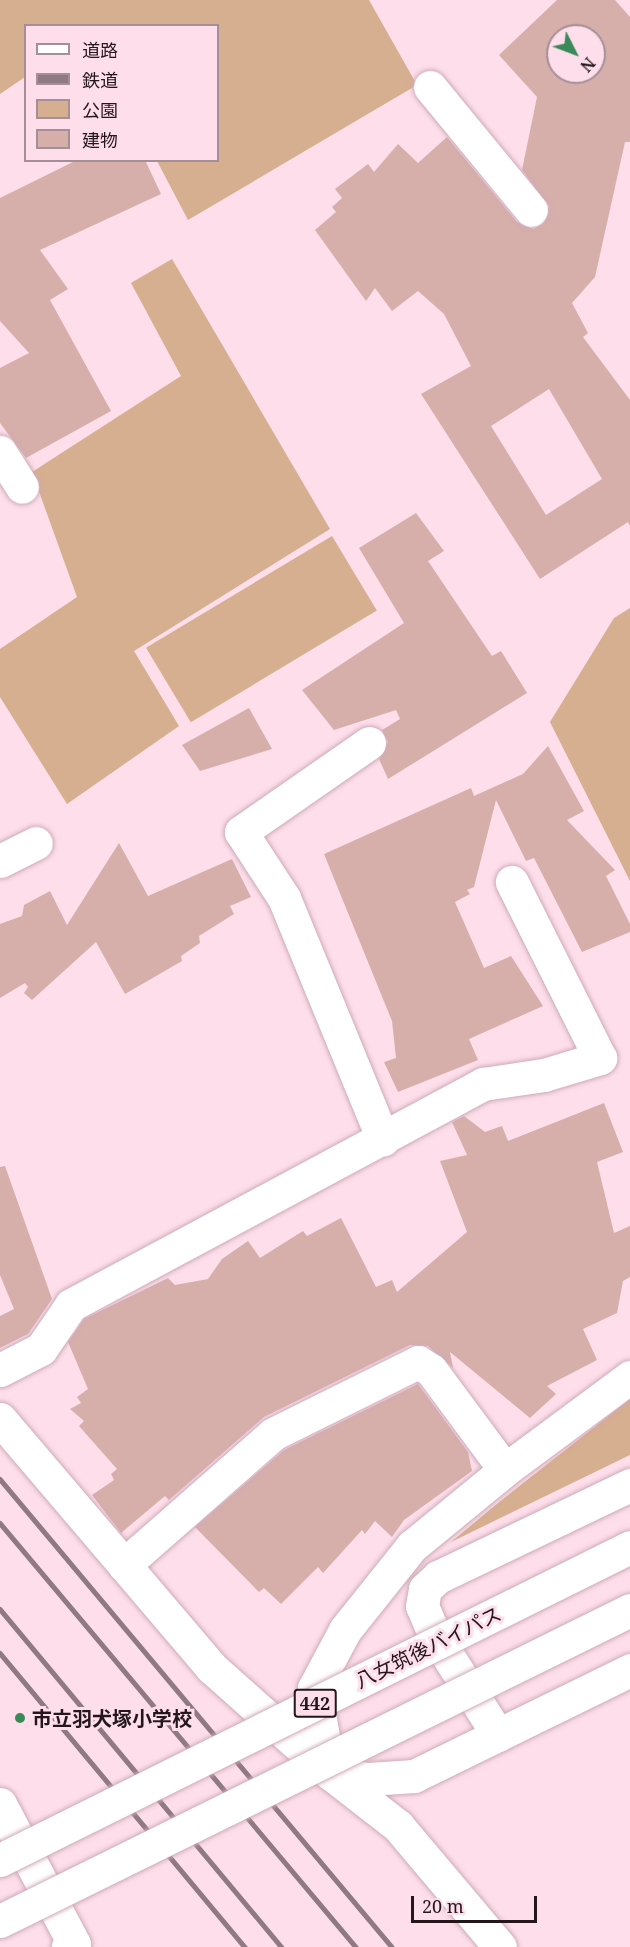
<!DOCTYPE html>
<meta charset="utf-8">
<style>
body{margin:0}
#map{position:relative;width:630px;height:1947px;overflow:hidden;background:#fddeea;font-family:"Noto Serif","Noto Sans JP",serif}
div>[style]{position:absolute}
.green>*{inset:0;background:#d6ae90;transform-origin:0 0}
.building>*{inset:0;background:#d6afab}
.roads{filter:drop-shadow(0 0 2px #cfaab8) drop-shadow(0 0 2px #cfaab8)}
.street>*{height:33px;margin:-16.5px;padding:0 16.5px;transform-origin:16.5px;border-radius:16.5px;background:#fff}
.rail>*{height:4.5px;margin:-2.25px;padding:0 2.25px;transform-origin:2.25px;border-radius:2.25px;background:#8f7982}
.bridges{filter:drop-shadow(0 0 2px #cfaab8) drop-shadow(0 0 2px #cfaab8)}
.highway-bridge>*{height:33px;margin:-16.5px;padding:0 16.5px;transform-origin:16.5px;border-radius:16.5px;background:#fff}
.dots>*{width:16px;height:16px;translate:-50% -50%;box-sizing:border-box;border:3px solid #fddeea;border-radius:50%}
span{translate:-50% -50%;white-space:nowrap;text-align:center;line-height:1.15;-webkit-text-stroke:6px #fddeea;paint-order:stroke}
.shield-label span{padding:2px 4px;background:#fddeea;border:2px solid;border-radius:4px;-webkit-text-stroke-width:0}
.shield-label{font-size:18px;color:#24171c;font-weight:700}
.street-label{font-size:20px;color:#24171c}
.poi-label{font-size:20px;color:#24171c;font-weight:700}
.left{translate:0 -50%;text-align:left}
.legend{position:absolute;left:24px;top:24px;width:195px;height:138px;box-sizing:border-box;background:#fddeea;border:2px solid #a68e98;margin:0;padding:8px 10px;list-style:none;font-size:18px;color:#24171c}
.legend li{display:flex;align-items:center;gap:12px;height:30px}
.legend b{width:30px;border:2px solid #a68e98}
.north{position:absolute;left:546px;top:24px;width:60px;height:60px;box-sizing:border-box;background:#fddeea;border:2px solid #a68e98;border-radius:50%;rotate:132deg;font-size:16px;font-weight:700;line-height:24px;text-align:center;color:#24171c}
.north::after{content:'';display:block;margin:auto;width:21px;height:27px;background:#398959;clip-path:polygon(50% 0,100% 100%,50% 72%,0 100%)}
.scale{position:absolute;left:411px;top:1896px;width:126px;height:27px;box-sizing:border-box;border:3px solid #24171c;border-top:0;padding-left:8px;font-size:18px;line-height:21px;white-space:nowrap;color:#24171c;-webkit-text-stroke:4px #fddeea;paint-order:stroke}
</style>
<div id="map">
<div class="green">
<i style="clip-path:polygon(0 0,369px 0,417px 85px,188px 220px,157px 161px,218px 160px,218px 26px,26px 26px,25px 77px,0 94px)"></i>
<i style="clip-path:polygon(172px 259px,330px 529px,134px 651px,179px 726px,67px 804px,0 697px,0 649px,77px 597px,32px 472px,181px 376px,131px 283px)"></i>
<i style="left:332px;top:536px;width:87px;height:217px;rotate:59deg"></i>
<i style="clip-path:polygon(630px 608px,630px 881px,550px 722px,614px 618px)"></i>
<i style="clip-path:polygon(630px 1399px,630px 1455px,451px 1542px,498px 1503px)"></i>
</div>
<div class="building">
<i style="clip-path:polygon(evenodd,557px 0,615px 0,630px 17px,630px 142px,625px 142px,595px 277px,572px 303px,588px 333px,583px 337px,630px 400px,630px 526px,628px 522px,540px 579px,421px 394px,471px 366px,444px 314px,418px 291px,392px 311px,375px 288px,366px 301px,315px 230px,336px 212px,332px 207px,342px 198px,335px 189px,368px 164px,374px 172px,398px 144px,418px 163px,447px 137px,517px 222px,533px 229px,543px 224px,549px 206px,522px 170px,537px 97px,499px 55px,557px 0,558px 36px,594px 36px,594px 72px,558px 72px,558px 36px,557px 0,549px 389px,602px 479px,546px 515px,491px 426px,549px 389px)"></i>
<i style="clip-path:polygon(77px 160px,145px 160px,161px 194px,40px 250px,68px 289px,50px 300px,111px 411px,26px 458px,0 423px,0 368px,29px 353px,0 321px,0 198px)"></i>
<i style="clip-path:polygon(416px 513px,444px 551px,428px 561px,492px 656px,501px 651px,527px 693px,388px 779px,379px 759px,388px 742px,382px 730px,400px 719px,396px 710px,334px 730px,302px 690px,404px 623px,359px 548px)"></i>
<i style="clip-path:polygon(249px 708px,272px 749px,200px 771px,182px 745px)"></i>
<i style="clip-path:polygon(548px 746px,584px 811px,567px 820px,615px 870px,606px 876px,630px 924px,630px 932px,582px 952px,534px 858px,526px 861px,496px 800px,474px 887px,467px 890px,470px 894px,455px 902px,484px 968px,511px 956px,543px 1006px,469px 1039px,478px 1060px,398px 1092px,384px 1062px,396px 1058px,392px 1021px,324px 854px,471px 788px,474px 796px,523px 774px)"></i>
<i style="clip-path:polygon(119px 843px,148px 896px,232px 859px,251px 897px,230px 906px,234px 914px,199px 936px,200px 943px,181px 956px,182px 961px,125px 994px,96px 942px,32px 1000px,24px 993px,28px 987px,25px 983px,0 998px,0 924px,22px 916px,24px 905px,50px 891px,67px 925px)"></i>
<i style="clip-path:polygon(604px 1103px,623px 1152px,597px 1162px,614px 1233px,630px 1226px,630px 1277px,623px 1281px,617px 1313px,583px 1329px,597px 1360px,547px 1386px,556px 1394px,530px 1418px,450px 1352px,453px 1368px,428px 1346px,410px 1345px,264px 1417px,169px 1500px,165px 1496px,121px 1533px,92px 1495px,114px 1480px,111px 1474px,117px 1469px,79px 1426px,84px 1421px,70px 1409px,81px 1403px,77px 1397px,88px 1389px,68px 1342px,84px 1319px,168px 1278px,175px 1285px,208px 1279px,222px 1259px,248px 1241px,260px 1258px,303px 1231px,307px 1236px,341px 1218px,376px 1287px,392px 1280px,397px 1292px,467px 1232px,440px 1161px,467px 1155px,452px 1122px,464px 1116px,485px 1132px,502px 1126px,508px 1141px)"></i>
<i style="clip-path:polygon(5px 1166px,52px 1299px,28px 1334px,0 1348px,0 1316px,14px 1309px,0 1275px,0 1167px)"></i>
<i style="clip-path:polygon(418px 1384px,468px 1452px,472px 1471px,404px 1520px,392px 1537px,375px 1521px,365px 1534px,362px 1530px,323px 1573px,318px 1567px,281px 1604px,264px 1588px,259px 1592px,195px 1527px,284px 1450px)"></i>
</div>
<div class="roads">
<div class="street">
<i style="left:430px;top:87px;width:159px;rotate:50.6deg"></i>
<i style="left:0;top:452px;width:41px;rotate:57.8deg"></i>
<i style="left:369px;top:743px;width:156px;rotate:145.2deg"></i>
<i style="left:241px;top:832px;width:79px;rotate:56.9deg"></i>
<i style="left:284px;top:898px;width:261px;rotate:67.7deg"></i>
<i style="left:0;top:861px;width:40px;rotate:-26.6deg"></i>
<i style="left:0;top:1370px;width:46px;rotate:-27.1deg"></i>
<i style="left:41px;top:1349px;width:53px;rotate:-55.7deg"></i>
<i style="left:71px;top:1305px;width:468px;rotate:-28.2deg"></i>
<i style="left:483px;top:1084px;width:62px;rotate:-8.4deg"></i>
<i style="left:544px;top:1075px;width:59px;rotate:-16.9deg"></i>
<i style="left:600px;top:1058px;width:197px;rotate:-116.6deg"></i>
<i style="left:630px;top:1377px;width:156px;rotate:143.4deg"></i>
<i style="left:505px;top:1470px;width:120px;rotate:140.7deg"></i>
<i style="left:412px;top:1546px;width:107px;rotate:128.6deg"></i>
<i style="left:345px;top:1630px;width:66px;rotate:118.1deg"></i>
<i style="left:314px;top:1688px;width:86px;rotate:79.3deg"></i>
<i style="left:330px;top:1773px;width:38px;rotate:9deg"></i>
<i style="left:368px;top:1779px;width:46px;rotate:-3.7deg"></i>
<i style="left:414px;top:1776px;width:241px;rotate:-26.1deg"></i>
<i style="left:0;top:1419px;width:327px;rotate:49.6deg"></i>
<i style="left:212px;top:1668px;width:158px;rotate:41.7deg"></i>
<i style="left:330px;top:1773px;width:86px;rotate:37.9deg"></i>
<i style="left:398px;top:1826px;width:158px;rotate:49.9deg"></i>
<i style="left:124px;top:1565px;width:198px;rotate:-41.3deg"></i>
<i style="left:273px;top:1434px;width:162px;rotate:-26.4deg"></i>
<i style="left:418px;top:1362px;width:15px;rotate:32deg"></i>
<i style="left:431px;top:1370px;width:124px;rotate:53.5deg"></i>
<i style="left:498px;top:1735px;width:120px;rotate:-122.4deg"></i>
<i style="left:434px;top:1634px;width:30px;rotate:-113deg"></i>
<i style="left:422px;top:1606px;width:17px;rotate:-80deg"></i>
<i style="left:425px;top:1589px;width:18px;rotate:-43deg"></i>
<i style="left:438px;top:1577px;width:213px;rotate:-25.6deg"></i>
<i style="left:0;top:1804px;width:158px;rotate:62.1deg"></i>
<i style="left:74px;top:1944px;width:7px;rotate:153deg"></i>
</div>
</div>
<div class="rail">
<i style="left:0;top:1479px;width:610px;rotate:50.05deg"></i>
<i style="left:0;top:1523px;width:554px;rotate:49.98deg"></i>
<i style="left:0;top:1609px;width:440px;rotate:50.2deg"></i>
<i style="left:0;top:1653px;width:383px;rotate:50.2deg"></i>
</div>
<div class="bridges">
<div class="highway-bridge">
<i style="left:0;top:1860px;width:703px;rotate:-26.42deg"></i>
<i style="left:0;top:1921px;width:703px;rotate:-26.27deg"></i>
</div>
</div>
<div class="dots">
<i style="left:20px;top:1718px;background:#398959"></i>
</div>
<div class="shield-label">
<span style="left:315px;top:1703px">442</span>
</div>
<div class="street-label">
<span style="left:428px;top:1647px;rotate:-26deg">八女筑後バイパス</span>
</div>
<div class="poi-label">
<span class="left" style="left:32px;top:1718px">市立羽犬塚小学校</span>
</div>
<ul class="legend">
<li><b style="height:8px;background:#fff"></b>道路</li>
<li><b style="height:8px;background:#8f7982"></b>鉄道</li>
<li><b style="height:16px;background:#d6ae90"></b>公園</li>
<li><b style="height:16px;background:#d6afab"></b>建物</li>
</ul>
<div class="north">N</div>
<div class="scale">20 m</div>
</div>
